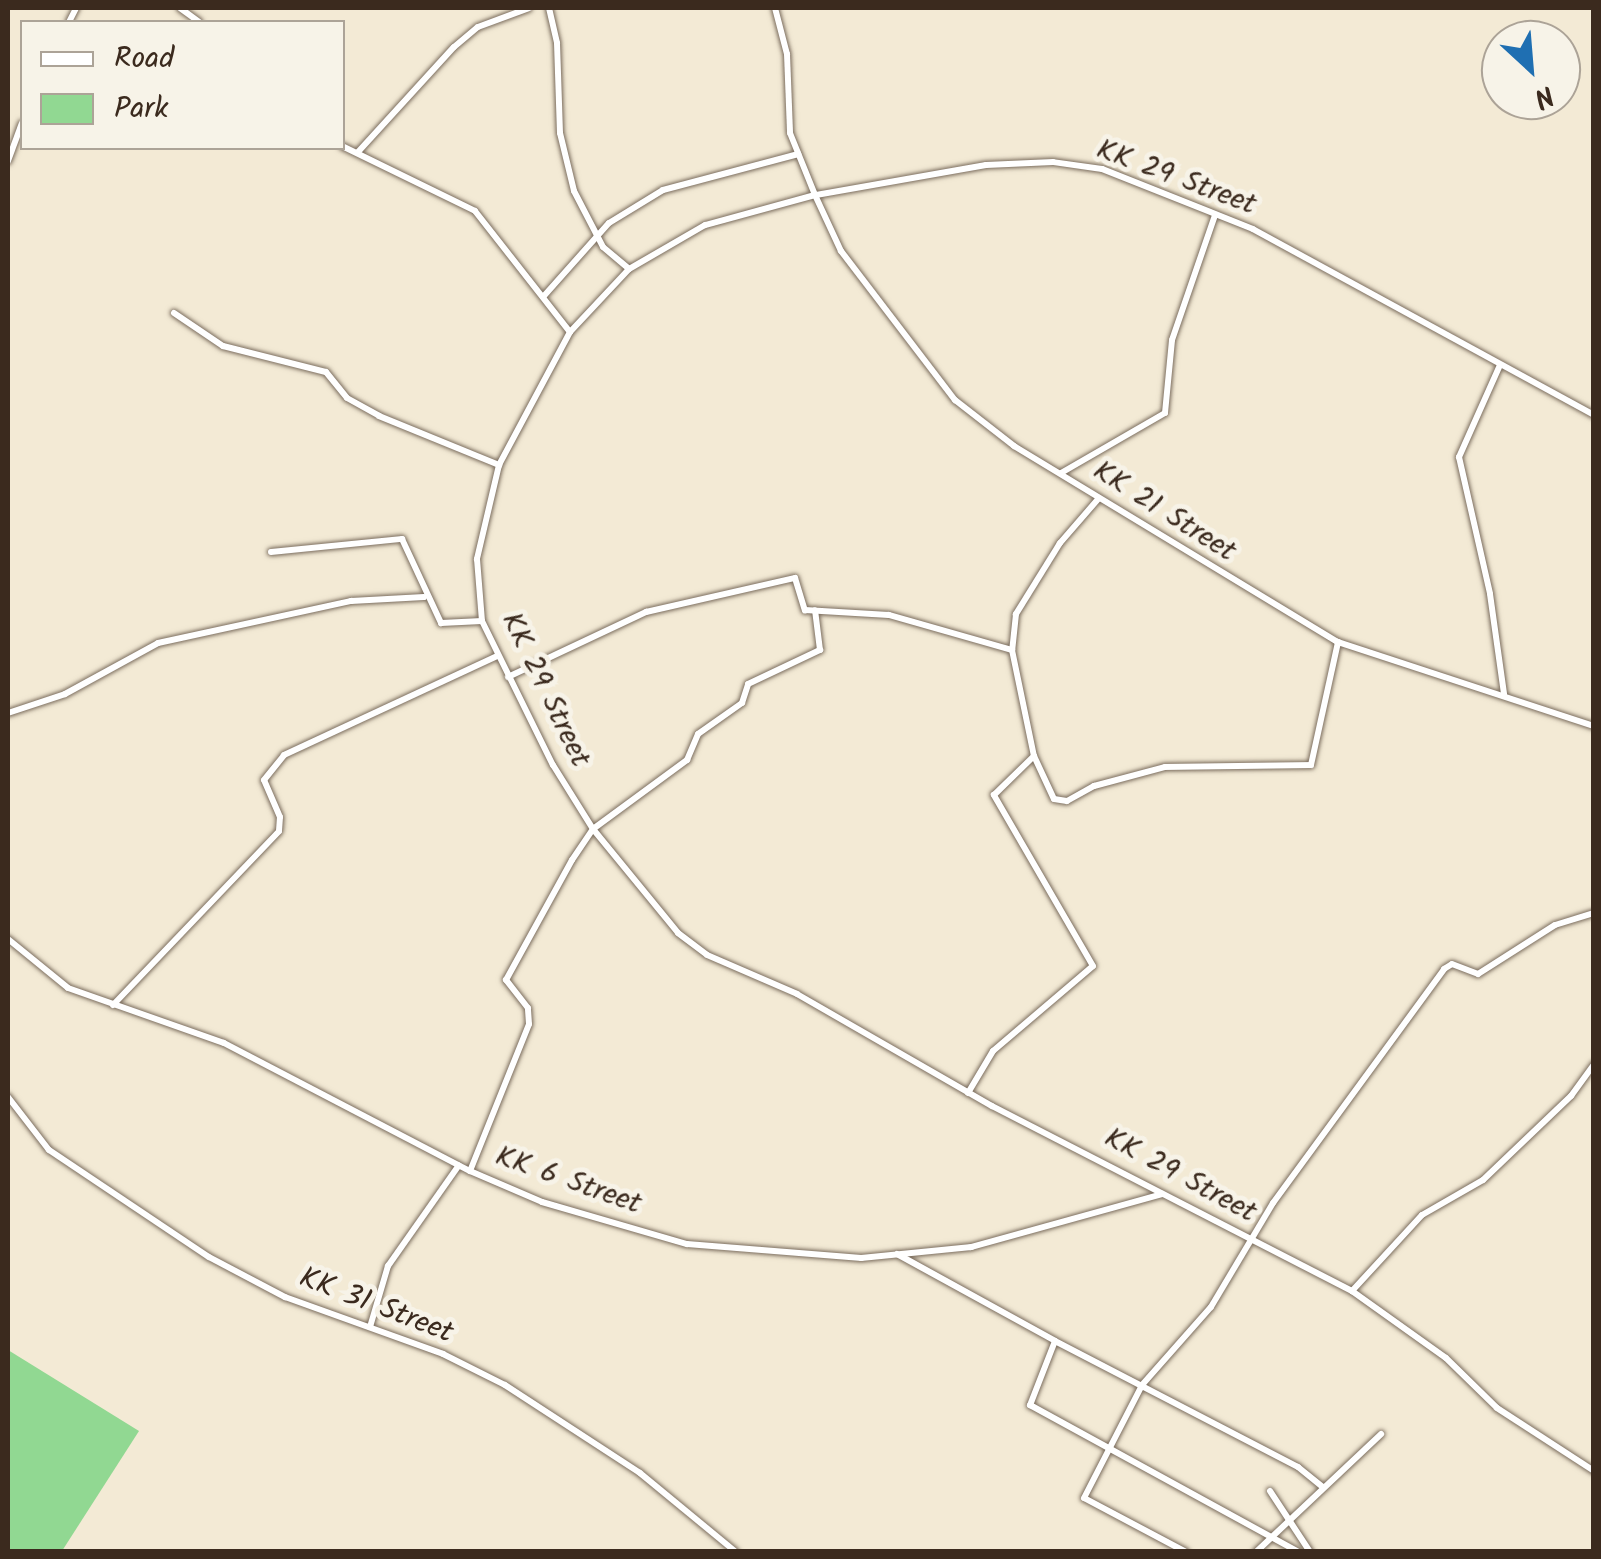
<!DOCTYPE html>
<style>
body{margin:0}
#map{position:relative;width:1601px;height:1559px;overflow:hidden;background:#f3ead5;font-family:Kalam,sans-serif}
div>[style]{position:absolute}
.green>*{inset:0;background:#91d892}
.roads{filter:drop-shadow(0 0 2px #7b6d5e) drop-shadow(0 0 2px #7b6d5e)}
.street>*{height:6px;margin:-3px;padding:0 3px;transform-origin:3px;border-radius:3px;background:#fff}
span{translate:-50% -50%;white-space:nowrap;text-align:center;line-height:1.15;-webkit-text-stroke:10px #f7f3e8;paint-order:stroke}
.street-label{font-size:30px;color:#3b2a1e}
.frame{position:absolute;inset:0;border:10px solid #3b2a1e;pointer-events:none}
.legend{position:absolute;left:20px;top:20px;width:325px;height:130px;box-sizing:border-box;background:#f7f3e8;border:2px solid #aca397;margin:0;padding:12px 18px;list-style:none;font-size:30px;color:#3b2a1e}
.legend li{display:flex;align-items:center;gap:20px;height:50px}
.legend b{width:50px;border:2px solid #aca397}
.north{position:absolute;left:1481px;top:20px;width:100px;height:100px;box-sizing:border-box;background:#f7f3e8;border:2px solid #aca397;border-radius:50%;rotate:154deg;font-size:28px;font-weight:700;line-height:40px;text-align:center;color:#3b2a1e}
.north::after{content:'';display:block;margin:auto;width:35px;height:45px;background:#1f6fb2;clip-path:polygon(50% 0,100% 100%,50% 72%,0 100%)}
</style>
<div id="map">
<div class="green">
<i style="clip-path:polygon(8px 1350px,139px 1431px,62px 1551px,8px 1551px)"></i>
</div>
<div class="roads">
<div class="street">
<i style="left:180px;top:8px;width:24px;rotate:36deg"></i>
<i style="left:549px;top:8px;width:36px;rotate:77deg"></i>
<i style="left:557px;top:43px;width:90px;rotate:88.1deg"></i>
<i style="left:560px;top:133px;width:60px;rotate:76.4deg"></i>
<i style="left:574px;top:191px;width:63px;rotate:62.6deg"></i>
<i style="left:603px;top:247px;width:34px;rotate:40deg"></i>
<i style="left:775px;top:8px;width:48px;rotate:75.4deg"></i>
<i style="left:787px;top:54px;width:79px;rotate:87.8deg"></i>
<i style="left:790px;top:133px;width:67px;rotate:68deg"></i>
<i style="left:815px;top:195px;width:62px;rotate:65.1deg"></i>
<i style="left:841px;top:251px;width:188px;rotate:52.6deg"></i>
<i style="left:955px;top:400px;width:75px;rotate:37.9deg"></i>
<i style="left:1014px;top:446px;width:379px;rotate:31.2deg"></i>
<i style="left:1338px;top:642px;width:269px;rotate:18.2deg"></i>
<i style="left:69px;top:22px;width:16px;rotate:-63deg"></i>
<i style="left:342px;top:146px;width:148px;rotate:26deg"></i>
<i style="left:475px;top:211px;width:154px;rotate:51.9deg"></i>
<i style="left:358px;top:152px;width:142px;rotate:-47.6deg"></i>
<i style="left:454px;top:47px;width:31px;rotate:-40deg"></i>
<i style="left:478px;top:27px;width:54px;rotate:-20.4deg"></i>
<i style="left:8px;top:161px;width:40px;rotate:-69.8deg"></i>
<i style="left:543px;top:297px;width:99px;rotate:-48.3deg"></i>
<i style="left:609px;top:223px;width:63px;rotate:-31.4deg"></i>
<i style="left:663px;top:190px;width:140px;rotate:-14.9deg"></i>
<i style="left:174px;top:313px;width:59px;rotate:34deg"></i>
<i style="left:223px;top:346px;width:106px;rotate:14.2deg"></i>
<i style="left:326px;top:372px;width:33px;rotate:51deg"></i>
<i style="left:347px;top:398px;width:37px;rotate:29deg"></i>
<i style="left:379px;top:416px;width:130px;rotate:22.2deg"></i>
<i style="left:1500px;top:365px;width:101px;rotate:114deg"></i>
<i style="left:1459px;top:457px;width:140px;rotate:77.2deg"></i>
<i style="left:1490px;top:594px;width:101px;rotate:82deg"></i>
<i style="left:1594px;top:415px;width:388px;rotate:-151.4deg"></i>
<i style="left:1253px;top:229px;width:162px;rotate:-158.3deg"></i>
<i style="left:1102px;top:169px;width:49px;rotate:-171.9deg"></i>
<i style="left:1053px;top:162px;width:67px;rotate:177.4deg"></i>
<i style="left:986px;top:165px;width:174px;rotate:170deg"></i>
<i style="left:815px;top:195px;width:114px;rotate:164.7deg"></i>
<i style="left:705px;top:225px;width:88px;rotate:149.9deg"></i>
<i style="left:629px;top:269px;width:86px;rotate:133.1deg"></i>
<i style="left:570px;top:332px;width:151px;rotate:118.1deg"></i>
<i style="left:499px;top:465px;width:97px;rotate:103.2deg"></i>
<i style="left:477px;top:559px;width:62px;rotate:85.4deg"></i>
<i style="left:482px;top:621px;width:161px;rotate:63.8deg"></i>
<i style="left:553px;top:765px;width:75px;rotate:58deg"></i>
<i style="left:593px;top:829px;width:134px;rotate:50.7deg"></i>
<i style="left:678px;top:933px;width:36px;rotate:37deg"></i>
<i style="left:707px;top:955px;width:98px;rotate:23.4deg"></i>
<i style="left:797px;top:994px;width:225px;rotate:29.9deg"></i>
<i style="left:992px;top:1106px;width:405px;rotate:27.2deg"></i>
<i style="left:1352px;top:1291px;width:115px;rotate:35.5deg"></i>
<i style="left:1446px;top:1358px;width:71px;rotate:44.4deg"></i>
<i style="left:1497px;top:1408px;width:116px;rotate:33deg"></i>
<i style="left:1061px;top:473px;width:120px;rotate:-30deg"></i>
<i style="left:1165px;top:413px;width:73px;rotate:-84.5deg"></i>
<i style="left:1172px;top:340px;width:132px;rotate:-71deg"></i>
<i style="left:1099px;top:498px;width:60px;rotate:130.9deg"></i>
<i style="left:1060px;top:543px;width:84px;rotate:121.8deg"></i>
<i style="left:1016px;top:614px;width:36px;rotate:96deg"></i>
<i style="left:1012px;top:650px;width:108px;rotate:78.3deg"></i>
<i style="left:1034px;top:756px;width:47px;rotate:65.1deg"></i>
<i style="left:1054px;top:799px;width:13px;rotate:9deg"></i>
<i style="left:1067px;top:801px;width:31px;rotate:-29deg"></i>
<i style="left:1094px;top:786px;width:73px;rotate:-15deg"></i>
<i style="left:1165px;top:767px;width:146px;rotate:-0.8deg"></i>
<i style="left:1311px;top:765px;width:126px;rotate:-77.6deg"></i>
<i style="left:271px;top:552px;width:132px;rotate:-5.7deg"></i>
<i style="left:402px;top:539px;width:93px;rotate:65.1deg"></i>
<i style="left:441px;top:623px;width:41px;rotate:-2.8deg"></i>
<i style="left:508px;top:677px;width:153px;rotate:-25.2deg"></i>
<i style="left:646px;top:612px;width:153px;rotate:-12.9deg"></i>
<i style="left:795px;top:578px;width:34px;rotate:73deg"></i>
<i style="left:805px;top:610px;width:84px;rotate:3.4deg"></i>
<i style="left:889px;top:615px;width:128px;rotate:15.9deg"></i>
<i style="left:8px;top:713px;width:60px;rotate:-18.4deg"></i>
<i style="left:65px;top:694px;width:106px;rotate:-28.7deg"></i>
<i style="left:158px;top:643px;width:198px;rotate:-12.3deg"></i>
<i style="left:351px;top:601px;width:73px;rotate:-3.1deg"></i>
<i style="left:8px;top:939px;width:77px;rotate:39.2deg"></i>
<i style="left:68px;top:988px;width:165px;rotate:19.4deg"></i>
<i style="left:224px;top:1043px;width:277px;rotate:27.5deg"></i>
<i style="left:470px;top:1171px;width:78px;rotate:23.3deg"></i>
<i style="left:542px;top:1202px;width:151px;rotate:16.2deg"></i>
<i style="left:687px;top:1244px;width:175px;rotate:4.6deg"></i>
<i style="left:861px;top:1258px;width:111px;rotate:-5.7deg"></i>
<i style="left:971px;top:1247px;width:198px;rotate:-15.5deg"></i>
<i style="left:113px;top:1005px;width:240px;rotate:-46.3deg"></i>
<i style="left:279px;top:831px;width:14px;rotate:-86deg"></i>
<i style="left:280px;top:817px;width:40px;rotate:-113.4deg"></i>
<i style="left:264px;top:780px;width:32px;rotate:-51deg"></i>
<i style="left:284px;top:755px;width:235px;rotate:-24.9deg"></i>
<i style="left:968px;top:1093px;width:49px;rotate:-59.2deg"></i>
<i style="left:993px;top:1051px;width:131px;rotate:-40.4deg"></i>
<i style="left:1093px;top:966px;width:198px;rotate:-120.1deg"></i>
<i style="left:994px;top:795px;width:56px;rotate:-44.3deg"></i>
<i style="left:8px;top:1097px;width:67px;rotate:52.3deg"></i>
<i style="left:49px;top:1150px;width:192px;rotate:33.8deg"></i>
<i style="left:209px;top:1257px;width:86px;rotate:27.8deg"></i>
<i style="left:285px;top:1297px;width:168px;rotate:19.8deg"></i>
<i style="left:443px;top:1354px;width:69px;rotate:26.6deg"></i>
<i style="left:505px;top:1385px;width:161px;rotate:33.1deg"></i>
<i style="left:640px;top:1473px;width:124px;rotate:39.5deg"></i>
<i style="left:470px;top:1171px;width:158px;rotate:-68.1deg"></i>
<i style="left:529px;top:1024px;width:16px;rotate:-94deg"></i>
<i style="left:528px;top:1008px;width:36px;rotate:-128deg"></i>
<i style="left:506px;top:980px;width:137px;rotate:-61.2deg"></i>
<i style="left:572px;top:860px;width:37px;rotate:-56deg"></i>
<i style="left:593px;top:829px;width:117px;rotate:-36.3deg"></i>
<i style="left:687px;top:760px;width:28px;rotate:-67deg"></i>
<i style="left:698px;top:734px;width:54px;rotate:-35.2deg"></i>
<i style="left:742px;top:703px;width:20px;rotate:-72deg"></i>
<i style="left:748px;top:684px;width:80px;rotate:-25.3deg"></i>
<i style="left:820px;top:650px;width:40px;rotate:-97.1deg"></i>
<i style="left:897px;top:1254px;width:180px;rotate:28.8deg"></i>
<i style="left:1055px;top:1341px;width:69px;rotate:111.3deg"></i>
<i style="left:1030px;top:1405px;width:306px;rotate:28.7deg"></i>
<i style="left:1352px;top:1291px;width:103px;rotate:-47.4deg"></i>
<i style="left:1422px;top:1215px;width:70px;rotate:-29.8deg"></i>
<i style="left:1483px;top:1180px;width:122px;rotate:-43.7deg"></i>
<i style="left:1571px;top:1096px;width:39px;rotate:-54deg"></i>
<i style="left:370px;top:1327px;width:64px;rotate:-73.6deg"></i>
<i style="left:388px;top:1266px;width:123px;rotate:-54.9deg"></i>
<i style="left:1055px;top:1341px;width:274px;rotate:27.4deg"></i>
<i style="left:1298px;top:1467px;width:32px;rotate:39deg"></i>
<i style="left:1270px;top:1491px;width:73px;rotate:56.7deg"></i>
<i style="left:1186px;top:1552px;width:115px;rotate:-152.1deg"></i>
<i style="left:1084px;top:1498px;width:127px;rotate:-62.8deg"></i>
<i style="left:1142px;top:1385px;width:104px;rotate:-48.5deg"></i>
<i style="left:1211px;top:1307px;width:121px;rotate:-59.2deg"></i>
<i style="left:1273px;top:1203px;width:290px;rotate:-53.8deg"></i>
<i style="left:1444px;top:969px;width:9px;rotate:-32deg"></i>
<i style="left:1452px;top:964px;width:28px;rotate:21deg"></i>
<i style="left:1478px;top:974px;width:91px;rotate:-32.5deg"></i>
<i style="left:1555px;top:925px;width:41px;rotate:-17.1deg"></i>
<i style="left:1256px;top:1552px;width:172px;rotate:-43.3deg"></i>
</div>
</div>
<div class="street-label">
<span style="left:1176px;top:178px;rotate:20deg">KK 29 Street</span>
<span style="left:1164px;top:512px;rotate:32deg">KK 21 Street</span>
<span style="left:545px;top:690px;rotate:64deg">KK 29 Street</span>
<span style="left:1180px;top:1176px;rotate:28deg">KK 29 Street</span>
<span style="left:568px;top:1181px;rotate:19deg">KK 6 Street</span>
<span style="left:376px;top:1306px;rotate:21deg">KK 31 Street</span>
</div>
<div class="frame"></div>
<ul class="legend">
<li><b style="height:12px;background:#fff"></b>Road</li>
<li><b style="height:28px;background:#91d892"></b>Park</li>
</ul>
<div class="north">N</div>
</div>
